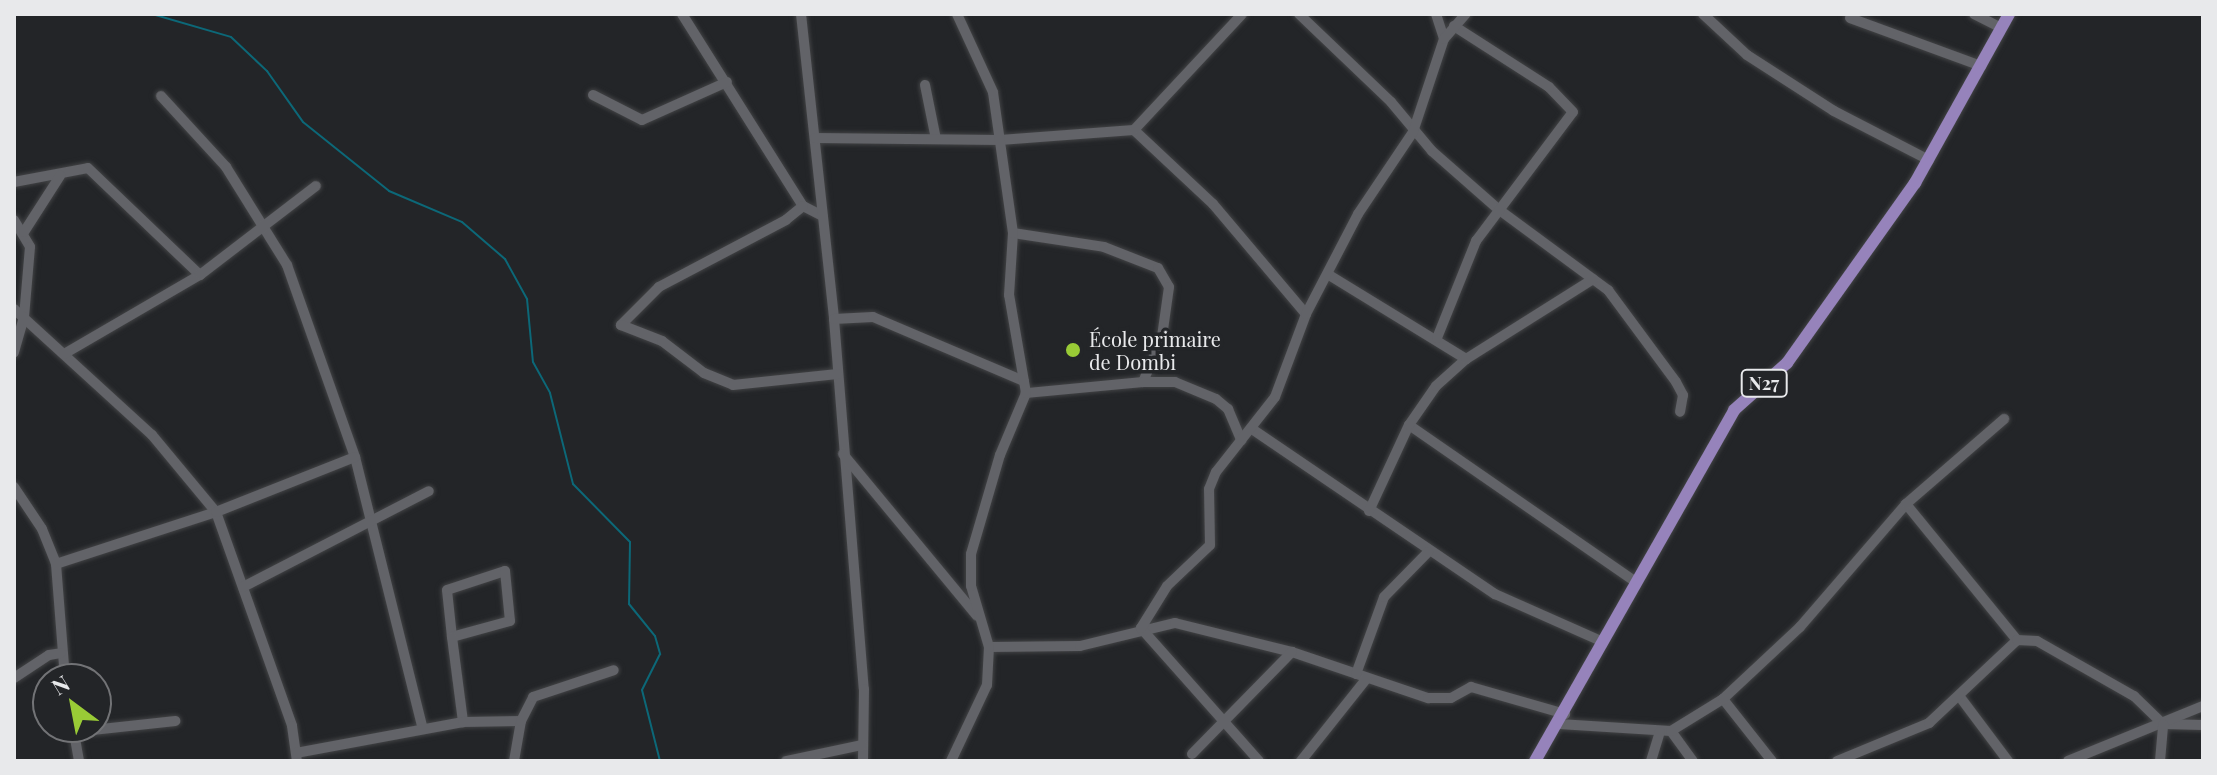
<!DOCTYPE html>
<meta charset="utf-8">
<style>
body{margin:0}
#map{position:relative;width:2217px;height:775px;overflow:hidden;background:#232528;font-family:"Playfair Display",serif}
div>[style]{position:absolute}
.stream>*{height:2px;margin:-1px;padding:0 1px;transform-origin:1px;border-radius:1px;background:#0c6878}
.roads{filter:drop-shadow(0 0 2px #424345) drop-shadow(0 0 2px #424345)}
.minor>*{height:10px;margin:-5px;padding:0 5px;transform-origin:5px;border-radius:5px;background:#626368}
.major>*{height:12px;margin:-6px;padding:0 6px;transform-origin:6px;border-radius:6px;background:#9683bb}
.dots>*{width:22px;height:22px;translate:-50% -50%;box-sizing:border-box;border:4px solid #232528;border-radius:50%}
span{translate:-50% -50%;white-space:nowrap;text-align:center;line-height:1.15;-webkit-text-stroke:7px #232528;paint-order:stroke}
.shield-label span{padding:2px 6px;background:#232528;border:2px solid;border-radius:6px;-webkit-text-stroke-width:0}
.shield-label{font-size:18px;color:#e8e9eb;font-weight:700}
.poi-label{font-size:20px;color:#e8e9eb}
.left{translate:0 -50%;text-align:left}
.frame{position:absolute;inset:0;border:16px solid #e8e9eb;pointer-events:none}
.north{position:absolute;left:32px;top:663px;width:80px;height:80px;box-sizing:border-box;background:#232528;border:2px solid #727376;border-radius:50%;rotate:328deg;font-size:22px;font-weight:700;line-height:32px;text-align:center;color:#e8e9eb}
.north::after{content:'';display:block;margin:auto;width:28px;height:36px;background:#99cb36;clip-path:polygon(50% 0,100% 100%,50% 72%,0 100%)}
</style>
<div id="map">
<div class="stream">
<i style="left:152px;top:14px;width:82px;rotate:16.2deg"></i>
<i style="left:231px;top:37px;width:50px;rotate:43.4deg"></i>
<i style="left:267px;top:71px;width:62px;rotate:54.8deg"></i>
<i style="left:303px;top:122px;width:110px;rotate:38.7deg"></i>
<i style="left:389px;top:191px;width:79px;rotate:23deg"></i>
<i style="left:462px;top:222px;width:57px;rotate:40.7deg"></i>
<i style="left:505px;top:259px;width:46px;rotate:61.2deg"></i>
<i style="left:527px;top:299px;width:63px;rotate:84.6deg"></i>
<i style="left:533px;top:362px;width:35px;rotate:61deg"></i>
<i style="left:550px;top:393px;width:94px;rotate:75.8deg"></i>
<i style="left:573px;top:484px;width:81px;rotate:45.5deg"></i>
<i style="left:630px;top:542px;width:62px;rotate:90.9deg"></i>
<i style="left:629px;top:604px;width:41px;rotate:50.9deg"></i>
<i style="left:655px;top:636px;width:19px;rotate:74deg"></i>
<i style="left:660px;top:654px;width:40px;rotate:116.6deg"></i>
<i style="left:642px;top:690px;width:73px;rotate:75.8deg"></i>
</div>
<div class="roads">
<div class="minor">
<i style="left:682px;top:14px;width:227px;rotate:57.8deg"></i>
<i style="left:803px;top:206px;width:22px;rotate:27deg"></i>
<i style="left:801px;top:14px;width:307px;rotate:83.8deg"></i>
<i style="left:834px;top:319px;width:371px;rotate:85.4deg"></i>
<i style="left:864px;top:689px;width:72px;rotate:90.8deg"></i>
<i style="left:1299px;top:14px;width:127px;rotate:43.7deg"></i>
<i style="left:1391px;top:102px;width:64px;rotate:50.1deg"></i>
<i style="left:1432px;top:151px;width:88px;rotate:41.3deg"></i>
<i style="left:1498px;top:209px;width:137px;rotate:36.4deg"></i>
<i style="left:1608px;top:290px;width:114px;rotate:53.5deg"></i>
<i style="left:1676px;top:382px;width:15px;rotate:62deg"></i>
<i style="left:1683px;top:395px;width:17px;rotate:100deg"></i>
<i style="left:1436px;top:14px;width:26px;rotate:72deg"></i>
<i style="left:1703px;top:14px;width:60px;rotate:43deg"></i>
<i style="left:1747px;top:55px;width:103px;rotate:32.8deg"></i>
<i style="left:1834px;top:111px;width:107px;rotate:27.3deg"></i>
<i style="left:1974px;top:14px;width:30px;rotate:27deg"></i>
<i style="left:1850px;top:18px;width:140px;rotate:20.1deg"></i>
<i style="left:925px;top:85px;width:55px;rotate:78.5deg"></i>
<i style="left:593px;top:95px;width:55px;rotate:27deg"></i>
<i style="left:642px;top:120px;width:93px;rotate:-24.1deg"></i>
<i style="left:161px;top:96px;width:96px;rotate:47.5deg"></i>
<i style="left:226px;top:167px;width:115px;rotate:58.1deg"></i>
<i style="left:287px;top:265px;width:204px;rotate:70.5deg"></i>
<i style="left:355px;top:457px;width:280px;rotate:76deg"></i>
<i style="left:1134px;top:130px;width:108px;rotate:43.1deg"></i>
<i style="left:1213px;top:204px;width:144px;rotate:49.8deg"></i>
<i style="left:815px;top:138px;width:185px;rotate:0.6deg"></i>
<i style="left:1000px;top:140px;width:134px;rotate:-4.3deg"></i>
<i style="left:1134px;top:130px;width:158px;rotate:-47deg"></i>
<i style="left:14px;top:182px;width:75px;rotate:-10.7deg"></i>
<i style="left:88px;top:168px;width:155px;rotate:43.7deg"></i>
<i style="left:803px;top:206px;width:22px;rotate:141deg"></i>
<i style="left:786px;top:220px;width:144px;rotate:152.2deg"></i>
<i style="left:659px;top:287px;width:54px;rotate:135deg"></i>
<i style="left:621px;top:325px;width:44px;rotate:21.3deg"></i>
<i style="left:662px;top:341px;width:53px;rotate:37.3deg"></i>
<i style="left:704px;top:373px;width:31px;rotate:22deg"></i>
<i style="left:733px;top:385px;width:105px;rotate:-6deg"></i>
<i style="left:14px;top:220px;width:31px;rotate:59deg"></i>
<i style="left:30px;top:247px;width:70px;rotate:94.9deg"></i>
<i style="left:24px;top:317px;width:37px;rotate:106deg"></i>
<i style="left:24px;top:232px;width:67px;rotate:-57.3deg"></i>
<i style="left:1013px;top:233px;width:92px;rotate:8.7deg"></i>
<i style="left:1104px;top:247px;width:58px;rotate:21.3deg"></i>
<i style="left:1158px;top:268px;width:22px;rotate:60deg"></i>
<i style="left:1169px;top:287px;width:50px;rotate:98deg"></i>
<i style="left:1162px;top:337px;width:49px;rotate:112.9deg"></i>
<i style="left:1143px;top:382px;width:118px;rotate:174.6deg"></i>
<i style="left:1329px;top:275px;width:161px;rotate:31.5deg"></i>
<i style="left:14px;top:309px;width:187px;rotate:42.4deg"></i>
<i style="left:152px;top:435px;width:100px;rotate:50.3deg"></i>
<i style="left:216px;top:512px;width:227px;rotate:70.4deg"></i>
<i style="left:292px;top:726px;width:35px;rotate:82deg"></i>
<i style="left:834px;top:319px;width:39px;rotate:-3deg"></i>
<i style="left:873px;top:317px;width:164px;rotate:23deg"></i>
<i style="left:1437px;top:338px;width:105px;rotate:-68.1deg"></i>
<i style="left:1476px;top:241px;width:161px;rotate:-53.1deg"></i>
<i style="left:1573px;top:112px;width:35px;rotate:-134deg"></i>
<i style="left:1549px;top:87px;width:113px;rotate:-147.3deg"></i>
<i style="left:64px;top:354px;width:157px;rotate:-30.2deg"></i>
<i style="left:200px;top:275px;width:146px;rotate:-37.5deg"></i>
<i style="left:1143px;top:382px;width:32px"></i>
<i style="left:1175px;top:382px;width:44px;rotate:22.5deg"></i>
<i style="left:1216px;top:399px;width:16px;rotate:40deg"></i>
<i style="left:1228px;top:409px;width:34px;rotate:67deg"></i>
<i style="left:1409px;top:425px;width:277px;rotate:34.7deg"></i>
<i style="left:1252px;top:429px;width:294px;rotate:34.2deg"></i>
<i style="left:1495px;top:594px;width:114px;rotate:23.9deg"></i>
<i style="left:843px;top:454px;width:210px;rotate:50.4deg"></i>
<i style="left:14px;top:487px;width:50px;rotate:56.3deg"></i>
<i style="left:42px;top:529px;width:38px;rotate:68deg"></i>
<i style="left:56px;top:564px;width:115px;rotate:85.5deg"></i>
<i style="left:1906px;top:504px;width:176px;rotate:50.8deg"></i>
<i style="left:1369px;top:511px;width:95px;rotate:-65.1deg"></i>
<i style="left:1409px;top:425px;width:47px;rotate:-55.3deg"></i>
<i style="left:1436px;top:386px;width:40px;rotate:-42deg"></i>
<i style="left:1466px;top:359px;width:150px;rotate:-32.2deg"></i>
<i style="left:56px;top:564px;width:168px;rotate:-18deg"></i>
<i style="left:216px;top:512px;width:149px;rotate:-21.6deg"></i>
<i style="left:243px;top:587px;width:209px;rotate:-27.3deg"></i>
<i style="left:452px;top:637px;width:47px;rotate:-96.1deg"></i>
<i style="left:447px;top:590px;width:61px;rotate:-18.1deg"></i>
<i style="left:505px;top:571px;width:50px;rotate:84.3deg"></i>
<i style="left:510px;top:621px;width:60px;rotate:164.6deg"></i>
<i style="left:452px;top:637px;width:86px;rotate:82.6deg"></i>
<i style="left:989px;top:647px;width:91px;rotate:-0.6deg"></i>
<i style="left:1080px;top:646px;width:98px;rotate:-13.6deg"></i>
<i style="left:1175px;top:623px;width:121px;rotate:13.9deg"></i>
<i style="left:1292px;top:652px;width:144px;rotate:18.7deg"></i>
<i style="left:1428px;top:698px;width:23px"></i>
<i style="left:1451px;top:698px;width:23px;rotate:-29deg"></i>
<i style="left:1471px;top:687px;width:98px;rotate:16deg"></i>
<i style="left:1356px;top:674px;width:82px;rotate:-70deg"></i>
<i style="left:1384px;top:597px;width:63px;rotate:-45.6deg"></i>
<i style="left:14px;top:678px;width:42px;rotate:-33.3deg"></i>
<i style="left:49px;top:655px;width:12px;rotate:-9deg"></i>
<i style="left:1960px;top:697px;width:80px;rotate:53.1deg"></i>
<i style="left:1723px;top:699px;width:79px;rotate:51.7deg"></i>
<i style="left:1559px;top:724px;width:112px;rotate:3.6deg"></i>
<i style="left:1671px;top:731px;width:37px;rotate:54deg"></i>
<i style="left:73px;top:727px;width:35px;rotate:80deg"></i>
<i style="left:1671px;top:731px;width:61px;rotate:-31.6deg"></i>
<i style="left:1723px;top:699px;width:105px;rotate:-43.1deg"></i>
<i style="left:1800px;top:627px;width:162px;rotate:-49.2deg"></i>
<i style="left:1906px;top:504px;width:130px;rotate:-40.9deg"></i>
<i style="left:74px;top:732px;width:102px;rotate:-6.2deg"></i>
<i style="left:296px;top:753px;width:170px;rotate:-10.5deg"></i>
<i style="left:463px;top:722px;width:58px;rotate:-1deg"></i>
<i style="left:1192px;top:754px;width:143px;rotate:-45.6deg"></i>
<i style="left:514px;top:761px;width:41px;rotate:-80.1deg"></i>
<i style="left:521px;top:721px;width:27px;rotate:-63deg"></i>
<i style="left:533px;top:697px;width:85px;rotate:-18.4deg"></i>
<i style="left:786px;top:761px;width:78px;rotate:-11.9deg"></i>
<i style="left:951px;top:761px;width:84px;rotate:-64.7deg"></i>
<i style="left:987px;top:685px;width:38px;rotate:-87deg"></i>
<i style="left:989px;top:647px;width:64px;rotate:-106.4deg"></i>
<i style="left:971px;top:586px;width:32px;rotate:-90deg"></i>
<i style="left:971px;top:554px;width:103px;rotate:-73.7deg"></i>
<i style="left:1000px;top:455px;width:67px;rotate:-67.2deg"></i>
<i style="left:1026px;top:393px;width:99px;rotate:-99.8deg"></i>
<i style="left:1009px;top:295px;width:62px;rotate:-86.3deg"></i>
<i style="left:1013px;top:233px;width:142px;rotate:-98.1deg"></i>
<i style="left:993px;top:92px;width:86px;rotate:-114.8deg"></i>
<i style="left:1259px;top:761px;width:178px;rotate:-131.6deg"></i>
<i style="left:1141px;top:628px;width:49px;rotate:-58.2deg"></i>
<i style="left:1167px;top:586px;width:59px;rotate:-43.6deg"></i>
<i style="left:1210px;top:545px;width:56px;rotate:-91deg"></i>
<i style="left:1209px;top:489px;width:18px;rotate:-68deg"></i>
<i style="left:1216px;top:472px;width:95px;rotate:-51.8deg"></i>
<i style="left:1275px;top:397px;width:89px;rotate:-69.5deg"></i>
<i style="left:1306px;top:314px;width:113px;rotate:-62.5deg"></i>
<i style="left:1358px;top:214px;width:99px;rotate:-56.1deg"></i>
<i style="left:1413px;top:132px;width:98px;rotate:-71.6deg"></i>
<i style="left:1444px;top:39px;width:33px;rotate:-49deg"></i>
<i style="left:1301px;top:761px;width:106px;rotate:-51.5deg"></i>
<i style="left:1651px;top:761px;width:30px;rotate:-73deg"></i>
<i style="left:1837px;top:761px;width:100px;rotate:-22.4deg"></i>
<i style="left:1929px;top:723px;width:121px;rotate:-43.3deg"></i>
<i style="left:2017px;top:640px;width:20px;rotate:3deg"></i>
<i style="left:2037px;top:641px;width:112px;rotate:29.6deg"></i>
<i style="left:2134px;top:696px;width:40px;rotate:44deg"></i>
<i style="left:2163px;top:724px;width:40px;rotate:1.4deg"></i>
<i style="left:2068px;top:761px;width:146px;rotate:-22.2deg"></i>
<i style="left:2160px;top:761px;width:37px;rotate:-85deg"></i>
</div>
<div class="major">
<i style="left:1535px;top:761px;width:403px;rotate:-60.4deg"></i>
<i style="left:1734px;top:410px;width:71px;rotate:-41.6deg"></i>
<i style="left:1787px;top:363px;width:221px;rotate:-54.6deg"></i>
<i style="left:1915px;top:183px;width:193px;rotate:-60.9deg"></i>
</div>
</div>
<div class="dots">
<i style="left:1073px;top:350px;background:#99cb36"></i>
</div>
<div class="shield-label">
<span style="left:1764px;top:383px">N27</span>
</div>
<div class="poi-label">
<span class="left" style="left:1089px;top:350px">École primaire<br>de Dombi</span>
</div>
<div class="frame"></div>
<div class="north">N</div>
</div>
